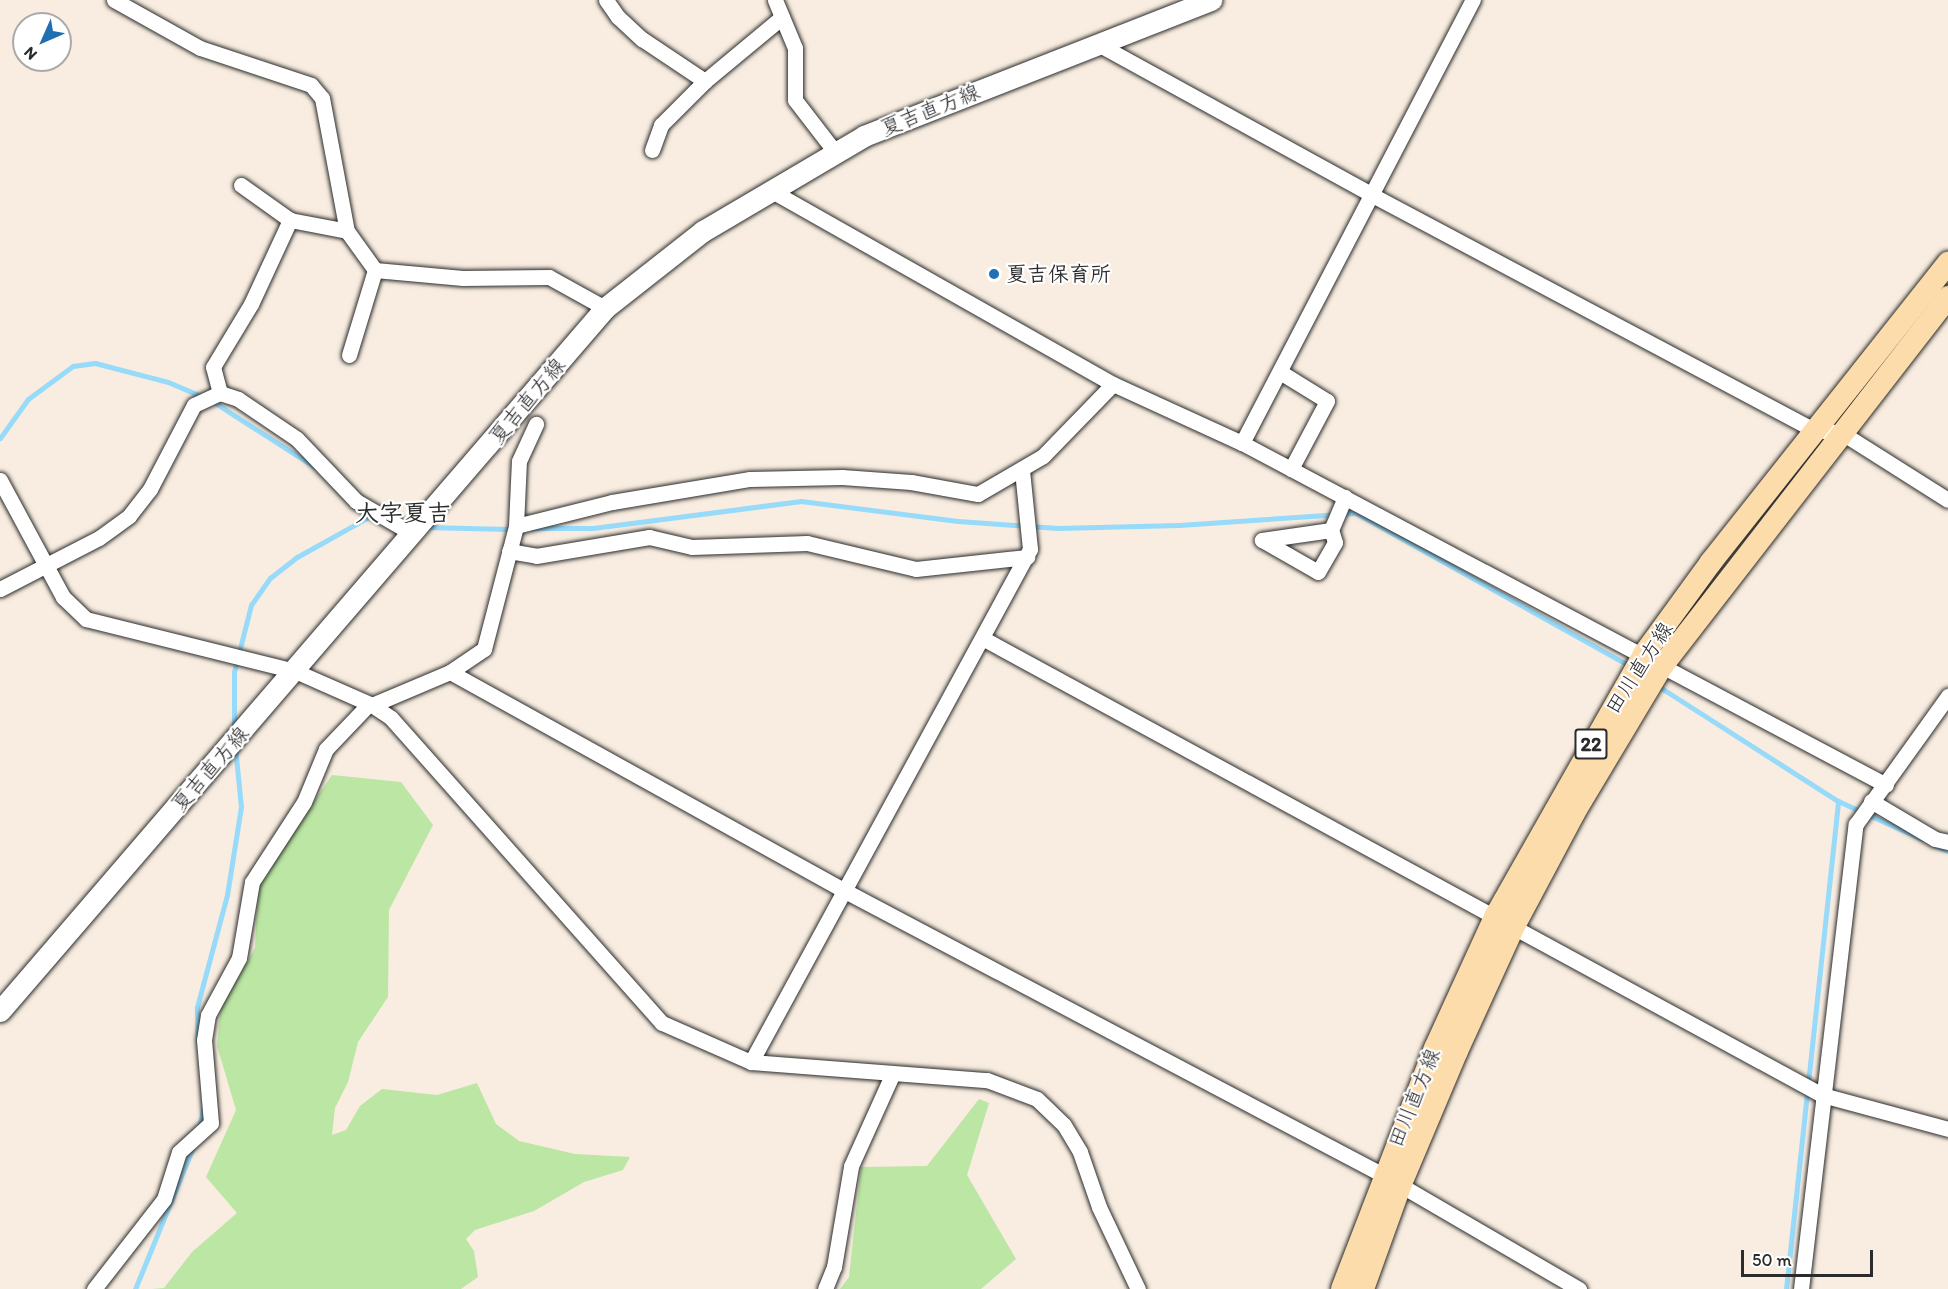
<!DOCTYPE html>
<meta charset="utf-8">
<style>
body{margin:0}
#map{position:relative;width:1948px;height:1289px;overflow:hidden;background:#f8ede0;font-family:Itim,"Klee One",sans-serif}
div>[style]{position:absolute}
.green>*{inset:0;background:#bbe6a3}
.stream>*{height:5px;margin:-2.5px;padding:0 2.5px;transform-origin:2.5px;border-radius:2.5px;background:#97daf9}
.roads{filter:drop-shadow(0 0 2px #2b2b2b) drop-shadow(0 0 2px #2b2b2b)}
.minor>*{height:15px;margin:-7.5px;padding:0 7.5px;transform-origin:7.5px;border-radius:7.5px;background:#fff}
.secondary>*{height:21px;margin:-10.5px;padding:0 10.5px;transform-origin:10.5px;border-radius:10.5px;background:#fff}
.primary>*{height:22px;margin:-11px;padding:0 11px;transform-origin:11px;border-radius:11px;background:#fddcac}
.dots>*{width:16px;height:16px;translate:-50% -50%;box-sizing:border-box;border:3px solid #fff;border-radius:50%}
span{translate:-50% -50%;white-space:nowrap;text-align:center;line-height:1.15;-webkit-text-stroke:4.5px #fff;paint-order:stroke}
.shield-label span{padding:2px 4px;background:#fff;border:2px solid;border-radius:4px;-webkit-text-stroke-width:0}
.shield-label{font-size:20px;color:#2b2b2b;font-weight:700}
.street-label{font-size:21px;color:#2b2b2b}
.poi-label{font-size:21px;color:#2b2b2b;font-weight:700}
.left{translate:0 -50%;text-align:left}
.quarter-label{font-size:24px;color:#2b2b2b;font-weight:700}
.north{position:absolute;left:12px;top:12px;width:60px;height:60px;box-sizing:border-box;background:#fff;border:2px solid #aaa;border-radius:50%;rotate:225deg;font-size:16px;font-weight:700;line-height:24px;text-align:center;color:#2b2b2b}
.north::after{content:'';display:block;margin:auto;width:21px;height:27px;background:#1f6fb2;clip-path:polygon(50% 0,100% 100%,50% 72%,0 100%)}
.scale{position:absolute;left:1741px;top:1250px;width:132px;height:27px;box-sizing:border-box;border:3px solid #2b2b2b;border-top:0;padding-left:8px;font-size:18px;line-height:21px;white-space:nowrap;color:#2b2b2b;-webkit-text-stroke:4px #fff;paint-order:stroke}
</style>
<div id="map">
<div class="green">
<i style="clip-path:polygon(332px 775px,401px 782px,433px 825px,389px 910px,388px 997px,358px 1042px,348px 1082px,335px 1108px,332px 1135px,346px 1130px,360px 1106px,382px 1089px,437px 1095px,477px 1083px,496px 1124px,519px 1141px,575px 1154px,630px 1157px,623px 1170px,584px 1182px,534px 1211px,475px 1230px,466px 1239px,474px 1251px,478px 1277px,461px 1289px,152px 1289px,164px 1288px,192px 1252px,237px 1213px,206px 1177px,236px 1110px,217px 1046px,220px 1010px,255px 948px,258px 884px)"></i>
<i style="clip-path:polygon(979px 1099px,989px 1103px,967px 1175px,1016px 1259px,981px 1289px,840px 1289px,849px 1277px,861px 1167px,927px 1166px)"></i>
</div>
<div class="stream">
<i style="left:212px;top:401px;width:122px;rotate:32.7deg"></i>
<i style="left:0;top:438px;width:48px;rotate:-54.3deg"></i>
<i style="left:28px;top:399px;width:56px;rotate:-36.3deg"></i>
<i style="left:73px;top:366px;width:22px;rotate:-8deg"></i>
<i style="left:95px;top:363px;width:75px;rotate:14.6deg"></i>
<i style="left:168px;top:382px;width:38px;rotate:23deg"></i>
<i style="left:424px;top:527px;width:90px;rotate:1.3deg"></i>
<i style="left:532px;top:528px;width:61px"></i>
<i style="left:593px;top:528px;width:210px;rotate:-7.4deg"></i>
<i style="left:801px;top:501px;width:158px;rotate:7.3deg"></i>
<i style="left:958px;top:521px;width:100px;rotate:4deg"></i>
<i style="left:1058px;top:528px;width:121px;rotate:-1.4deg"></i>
<i style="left:1179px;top:525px;width:177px;rotate:-3.9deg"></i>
<i style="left:1356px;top:513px;width:315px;rotate:29.2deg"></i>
<i style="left:1658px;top:686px;width:214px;rotate:32.6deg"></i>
<i style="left:1838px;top:801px;width:92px;rotate:24.3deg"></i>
<i style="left:234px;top:729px;width:57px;rotate:-90deg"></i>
<i style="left:234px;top:672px;width:69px;rotate:-75.8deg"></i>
<i style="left:251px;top:605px;width:33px;rotate:-55deg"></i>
<i style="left:270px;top:578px;width:34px;rotate:-38deg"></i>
<i style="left:297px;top:557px;width:88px;rotate:-29.2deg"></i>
<i style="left:1933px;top:845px;width:16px;rotate:22deg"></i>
<i style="left:198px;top:1042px;width:35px;rotate:-92deg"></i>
<i style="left:197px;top:1007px;width:116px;rotate:-75deg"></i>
<i style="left:227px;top:895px;width:89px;rotate:-81deg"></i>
<i style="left:241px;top:807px;width:60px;rotate:-95.7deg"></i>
<i style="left:199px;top:1128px;width:24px;rotate:-78deg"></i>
<i style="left:135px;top:1289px;width:159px;rotate:-67.8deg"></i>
<i style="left:1786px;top:1289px;width:491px;rotate:-83.9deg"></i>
</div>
<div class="roads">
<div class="minor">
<i style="left:114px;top:0;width:98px;rotate:29.2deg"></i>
<i style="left:200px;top:48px;width:117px;rotate:18.4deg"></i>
<i style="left:311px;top:85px;width:17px;rotate:50deg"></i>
<i style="left:322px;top:98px;width:135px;rotate:79.4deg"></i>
<i style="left:347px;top:231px;width:48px;rotate:54.3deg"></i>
<i style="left:375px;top:270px;width:88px;rotate:5.2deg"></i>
<i style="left:463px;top:278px;width:86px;rotate:-0.7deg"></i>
<i style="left:549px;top:277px;width:64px;rotate:29deg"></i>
<i style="left:606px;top:0;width:21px;rotate:55deg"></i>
<i style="left:618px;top:17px;width:33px;rotate:43deg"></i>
<i style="left:642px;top:39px;width:76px;rotate:33.7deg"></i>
<i style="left:705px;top:81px;width:100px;rotate:-39.7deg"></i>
<i style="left:775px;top:0;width:52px;rotate:67.4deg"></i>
<i style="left:795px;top:48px;width:52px;rotate:90deg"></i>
<i style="left:795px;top:100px;width:66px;rotate:52.4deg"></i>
<i style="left:1098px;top:44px;width:315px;rotate:28.8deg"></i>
<i style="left:1374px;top:196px;width:499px;rotate:28deg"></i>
<i style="left:1815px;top:430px;width:27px;rotate:6deg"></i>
<i style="left:1842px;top:433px;width:125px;rotate:32.3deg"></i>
<i style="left:652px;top:150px;width:27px;rotate:-70deg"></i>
<i style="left:661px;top:125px;width:62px;rotate:-45deg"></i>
<i style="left:241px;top:185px;width:60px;rotate:35.5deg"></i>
<i style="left:290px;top:220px;width:58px;rotate:10.9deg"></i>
<i style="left:770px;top:190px;width:394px;rotate:29.5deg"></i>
<i style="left:1113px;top:384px;width:142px;rotate:24.6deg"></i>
<i style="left:1242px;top:443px;width:729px;rotate:27.97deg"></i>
<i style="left:349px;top:355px;width:89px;rotate:-73deg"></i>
<i style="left:1280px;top:372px;width:55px;rotate:31.7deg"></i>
<i style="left:1327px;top:401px;width:77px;rotate:117.9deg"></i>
<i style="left:220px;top:393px;width:27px;rotate:-105deg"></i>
<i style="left:213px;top:367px;width:74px;rotate:-58.9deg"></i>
<i style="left:251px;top:304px;width:93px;rotate:-65.1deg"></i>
<i style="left:1242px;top:443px;width:500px;rotate:-62.5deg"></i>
<i style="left:0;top:480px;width:133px;rotate:61.7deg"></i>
<i style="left:63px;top:597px;width:32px;rotate:44deg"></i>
<i style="left:86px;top:619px;width:215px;rotate:14deg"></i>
<i style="left:295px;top:671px;width:84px;rotate:23.8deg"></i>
<i style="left:372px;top:705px;width:23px;rotate:34deg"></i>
<i style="left:391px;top:718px;width:408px;rotate:48.4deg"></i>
<i style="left:662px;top:1023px;width:97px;rotate:23.7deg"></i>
<i style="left:751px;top:1062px;width:237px;rotate:4.4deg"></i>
<i style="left:987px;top:1080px;width:53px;rotate:20.8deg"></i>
<i style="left:1037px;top:1099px;width:37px;rotate:44deg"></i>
<i style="left:1064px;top:1125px;width:31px;rotate:59deg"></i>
<i style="left:1080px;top:1152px;width:58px;rotate:70.9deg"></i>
<i style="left:1099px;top:1207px;width:91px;rotate:64.6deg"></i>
<i style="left:516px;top:526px;width:99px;rotate:-14deg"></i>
<i style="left:612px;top:502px;width:140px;rotate:-9.5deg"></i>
<i style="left:750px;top:479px;width:92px;rotate:-1.2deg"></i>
<i style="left:842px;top:477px;width:69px;rotate:4.1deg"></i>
<i style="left:911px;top:482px;width:68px;rotate:10.2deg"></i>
<i style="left:978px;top:494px;width:75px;rotate:-30.3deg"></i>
<i style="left:1043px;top:456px;width:100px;rotate:-45.8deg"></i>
<i style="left:1331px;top:530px;width:70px;rotate:171.8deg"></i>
<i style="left:1262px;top:540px;width:64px;rotate:29.7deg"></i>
<i style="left:1318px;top:572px;width:34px;rotate:-60deg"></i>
<i style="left:1335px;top:542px;width:13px;rotate:-108deg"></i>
<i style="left:1331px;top:530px;width:36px;rotate:-67deg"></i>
<i style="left:509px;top:551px;width:27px;rotate:10deg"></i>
<i style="left:536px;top:556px;width:115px;rotate:-9.5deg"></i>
<i style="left:649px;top:537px;width:44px;rotate:13.1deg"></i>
<i style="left:692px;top:547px;width:115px;rotate:-2deg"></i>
<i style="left:807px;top:543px;width:112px;rotate:13.4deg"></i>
<i style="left:916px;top:569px;width:112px;rotate:-6.2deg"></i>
<i style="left:0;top:589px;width:111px;rotate:-27.3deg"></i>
<i style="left:99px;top:538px;width:37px;rotate:-36deg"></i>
<i style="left:129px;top:516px;width:34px;rotate:-52deg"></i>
<i style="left:150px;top:489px;width:95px;rotate:-62.4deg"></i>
<i style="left:194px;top:405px;width:29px;rotate:-25deg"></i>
<i style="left:220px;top:393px;width:19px;rotate:18deg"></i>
<i style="left:238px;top:399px;width:71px;rotate:34.1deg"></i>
<i style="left:297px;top:439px;width:86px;rotate:46.4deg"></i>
<i style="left:356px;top:501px;width:66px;rotate:30.1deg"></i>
<i style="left:984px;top:639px;width:954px;rotate:28.55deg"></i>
<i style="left:1822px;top:1095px;width:131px;rotate:15.1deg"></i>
<i style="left:450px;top:672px;width:454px;rotate:29deg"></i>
<i style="left:847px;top:892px;width:606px;rotate:27.83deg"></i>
<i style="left:1383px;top:1175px;width:227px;rotate:30.2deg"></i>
<i style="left:372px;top:705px;width:85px;rotate:-22.9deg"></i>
<i style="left:450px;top:672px;width:41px;rotate:-34.1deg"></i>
<i style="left:484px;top:649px;width:127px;rotate:-75.4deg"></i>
<i style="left:516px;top:526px;width:65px;rotate:-87.4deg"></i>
<i style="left:519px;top:461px;width:41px;rotate:-65.3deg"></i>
<i style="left:1871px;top:801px;width:74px;rotate:30.7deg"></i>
<i style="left:1935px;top:839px;width:13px;rotate:13deg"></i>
<i style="left:751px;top:1062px;width:584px;rotate:-61.46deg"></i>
<i style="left:1030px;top:549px;width:79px;rotate:-95.8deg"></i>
<i style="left:94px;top:1289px;width:114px;rotate:-52.1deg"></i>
<i style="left:164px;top:1199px;width:49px;rotate:-72.3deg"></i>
<i style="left:179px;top:1152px;width:43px;rotate:-42.2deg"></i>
<i style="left:211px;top:1123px;width:83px;rotate:-94.8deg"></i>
<i style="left:204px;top:1040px;width:25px;rotate:-81deg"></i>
<i style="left:208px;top:1015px;width:65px;rotate:-61.5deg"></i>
<i style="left:239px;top:958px;width:77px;rotate:-80.3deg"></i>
<i style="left:252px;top:882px;width:95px;rotate:-57deg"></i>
<i style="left:304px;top:802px;width:57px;rotate:-67.5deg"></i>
<i style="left:326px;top:749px;width:62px;rotate:-46.3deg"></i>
<i style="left:825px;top:1289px;width:24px;rotate:-68deg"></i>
<i style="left:834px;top:1267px;width:102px;rotate:-80.4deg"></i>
<i style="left:851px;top:1166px;width:100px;rotate:-65.7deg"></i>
<i style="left:1801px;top:1289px;width:468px;rotate:-83.3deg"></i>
<i style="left:1856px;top:824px;width:158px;rotate:-54.3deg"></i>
</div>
<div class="secondary">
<i style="left:0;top:1011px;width:927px;rotate:-49.28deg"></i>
<i style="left:605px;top:308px;width:125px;rotate:-38.2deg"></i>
<i style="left:703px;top:231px;width:187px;rotate:-30.5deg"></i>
<i style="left:864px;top:136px;width:373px;rotate:-21.4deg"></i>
</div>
<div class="primary">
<i style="left:1342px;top:1289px;width:258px;rotate:-68.9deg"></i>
<i style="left:1435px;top:1048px;width:146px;rotate:-65.4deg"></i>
<i style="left:1496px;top:915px;width:300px;rotate:-60.4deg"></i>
<i style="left:1644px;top:654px;width:114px;rotate:-53.9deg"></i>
<i style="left:1711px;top:562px;width:382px;rotate:-51.6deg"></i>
<i style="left:1363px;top:1289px;width:109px;rotate:-70.2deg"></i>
<i style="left:1400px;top:1186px;width:147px;rotate:-67.1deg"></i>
<i style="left:1457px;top:1051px;width:137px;rotate:-65.5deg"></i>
<i style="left:1514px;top:926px;width:128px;rotate:-62deg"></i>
<i style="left:1574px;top:813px;width:171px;rotate:-59.1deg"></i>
<i style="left:1662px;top:666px;width:467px;rotate:-52.2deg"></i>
</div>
</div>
<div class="dots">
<i style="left:994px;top:274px;background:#1f6fb2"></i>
</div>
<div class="shield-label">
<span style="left:1591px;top:744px">22</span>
</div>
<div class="street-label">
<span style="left:930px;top:110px;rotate:-22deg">夏吉直方線</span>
<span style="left:527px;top:401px;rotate:-50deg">夏吉直方線</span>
<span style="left:1639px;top:668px;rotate:-57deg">田川直方線</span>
<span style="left:210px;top:769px;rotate:-49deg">夏吉直方線</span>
<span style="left:1414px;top:1098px;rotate:-68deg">田川直方線</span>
</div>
<div class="poi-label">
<span class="left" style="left:1006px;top:274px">夏吉保育所</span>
</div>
<div class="quarter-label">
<span style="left:403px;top:513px">大字夏吉</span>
</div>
<div class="north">N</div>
<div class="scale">50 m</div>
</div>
